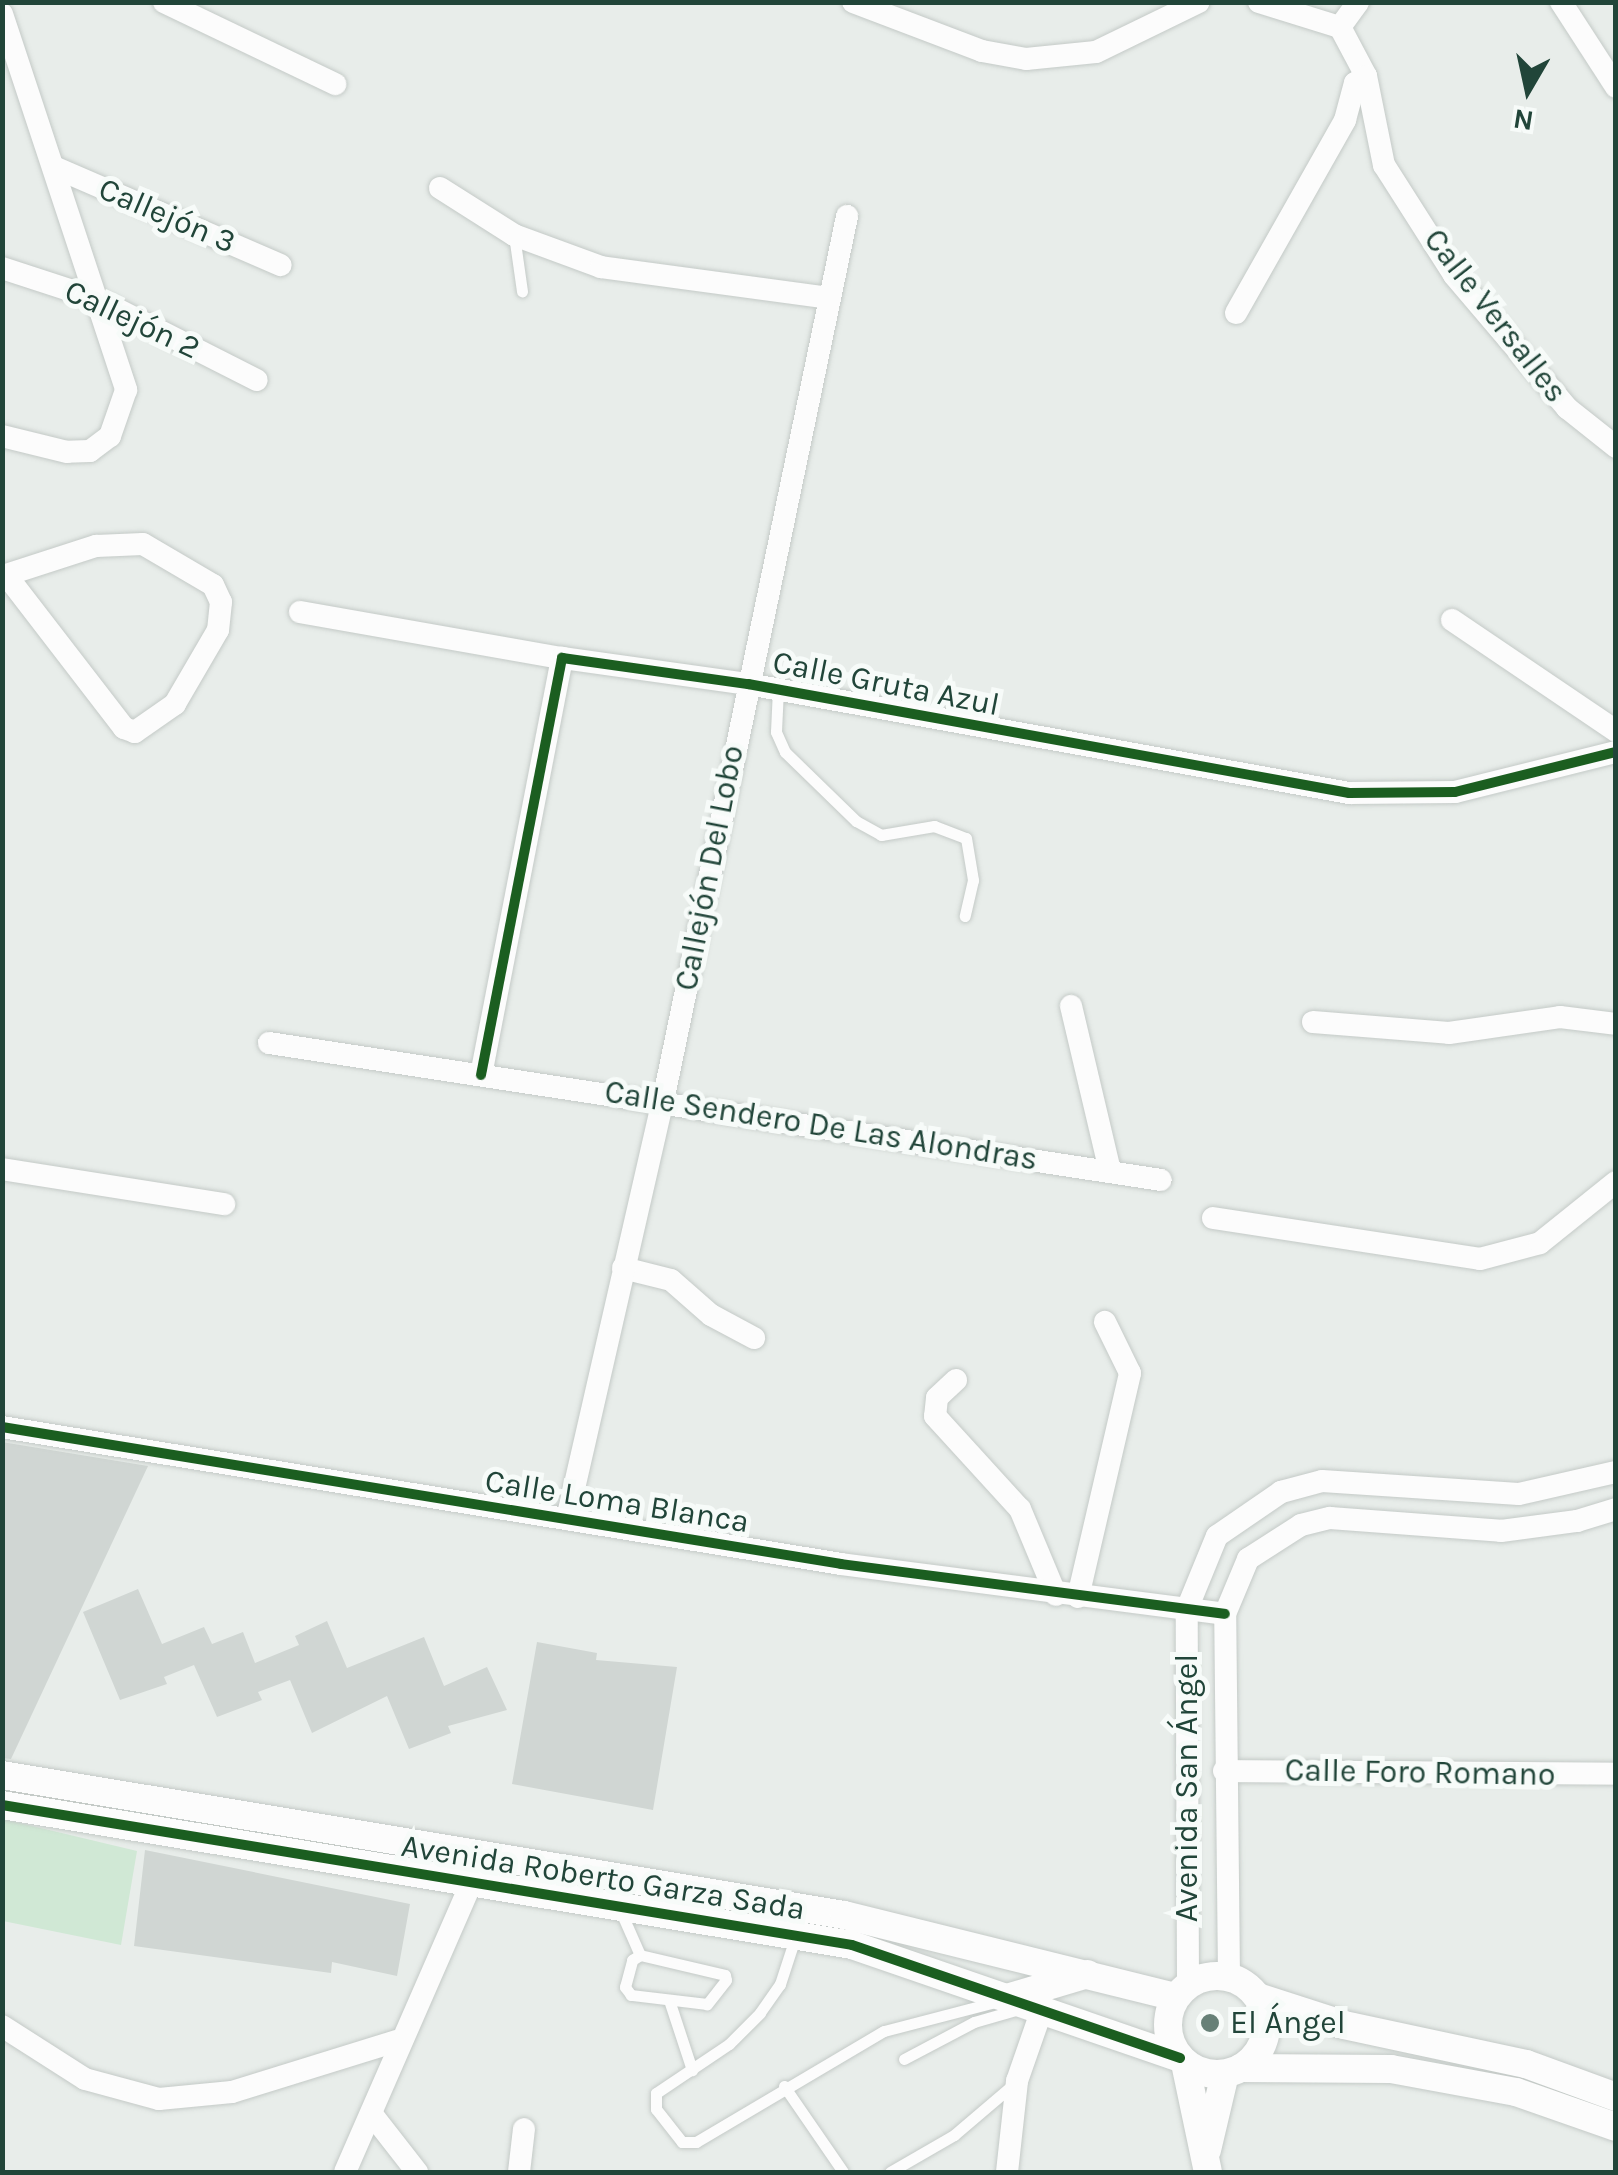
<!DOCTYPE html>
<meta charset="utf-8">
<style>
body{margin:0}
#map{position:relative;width:1618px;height:2175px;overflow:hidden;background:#e8edea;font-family:Karla,sans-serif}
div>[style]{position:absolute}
.green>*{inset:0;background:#d0e8d5}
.building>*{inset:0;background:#d0d6d3}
.roads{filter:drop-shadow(0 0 2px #c4cac7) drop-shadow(0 0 2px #c4cac7)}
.service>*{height:11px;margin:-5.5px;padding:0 5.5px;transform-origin:5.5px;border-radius:5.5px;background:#fcfcfc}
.minor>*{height:22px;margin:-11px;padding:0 11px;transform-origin:11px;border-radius:11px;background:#fcfcfc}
.tertiary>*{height:28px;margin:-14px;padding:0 14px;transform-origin:14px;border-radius:14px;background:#fcfcfc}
.tertiary>.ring{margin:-14px;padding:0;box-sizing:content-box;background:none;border:28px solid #fcfcfc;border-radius:50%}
.cycleway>*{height:10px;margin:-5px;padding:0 5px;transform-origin:5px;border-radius:5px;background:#1b5e20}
.dots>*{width:28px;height:28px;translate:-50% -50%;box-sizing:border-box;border:5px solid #f7fbf9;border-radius:50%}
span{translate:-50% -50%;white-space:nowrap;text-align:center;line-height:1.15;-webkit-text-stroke:10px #f7fbf9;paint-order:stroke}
.street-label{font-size:32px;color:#214539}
.poi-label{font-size:32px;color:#214539}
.left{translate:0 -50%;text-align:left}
.frame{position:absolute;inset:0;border:5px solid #214539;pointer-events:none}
.north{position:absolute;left:1478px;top:40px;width:100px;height:100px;-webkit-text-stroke:8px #f7fbf9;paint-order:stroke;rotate:189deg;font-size:28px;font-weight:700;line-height:40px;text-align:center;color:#214539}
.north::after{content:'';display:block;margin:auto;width:35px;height:45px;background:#214539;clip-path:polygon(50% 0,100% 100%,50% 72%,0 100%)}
</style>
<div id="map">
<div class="green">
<i style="clip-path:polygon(3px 1819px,137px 1851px,121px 1945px,3px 1921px)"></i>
</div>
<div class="building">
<i style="clip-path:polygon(2px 1442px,148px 1466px,11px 1759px,2px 1758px)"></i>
<i style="clip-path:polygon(138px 1589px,162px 1644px,204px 1627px,212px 1644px,243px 1632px,255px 1663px,299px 1645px,295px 1636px,327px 1621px,347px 1668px,424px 1637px,444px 1686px,487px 1667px,507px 1710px,448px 1726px,451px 1733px,409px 1749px,387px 1696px,312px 1733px,290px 1680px,258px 1692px,262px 1700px,217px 1717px,194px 1665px,164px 1677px,167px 1684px,120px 1700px,83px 1612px)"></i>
<i style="clip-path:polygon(537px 1642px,597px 1653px,596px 1660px,677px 1667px,653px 1810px,512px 1784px)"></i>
<i style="clip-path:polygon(145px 1850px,410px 1904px,397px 1976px,332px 1962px,331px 1973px,134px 1946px)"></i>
</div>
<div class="roads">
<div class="service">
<i style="left:514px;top:235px;width:57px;rotate:81.9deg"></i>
<i style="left:778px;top:689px;width:43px;rotate:92.7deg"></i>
<i style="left:776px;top:732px;width:22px;rotate:66deg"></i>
<i style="left:785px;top:752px;width:99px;rotate:44.2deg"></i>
<i style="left:856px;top:821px;width:29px;rotate:29deg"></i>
<i style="left:881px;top:835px;width:54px;rotate:-9.6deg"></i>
<i style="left:934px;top:826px;width:34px;rotate:21deg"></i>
<i style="left:966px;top:838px;width:43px;rotate:80.5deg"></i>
<i style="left:973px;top:880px;width:37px;rotate:103deg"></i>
<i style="left:621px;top:1912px;width:47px;rotate:66.2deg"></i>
<i style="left:796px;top:1935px;width:52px;rotate:108.1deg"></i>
<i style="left:780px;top:1984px;width:35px;rotate:125deg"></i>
<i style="left:760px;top:2013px;width:44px;rotate:135deg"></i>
<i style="left:729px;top:2044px;width:88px;rotate:146.1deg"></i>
<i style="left:656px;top:2093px;width:16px;rotate:90deg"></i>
<i style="left:656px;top:2109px;width:42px;rotate:51.8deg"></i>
<i style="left:682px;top:2142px;width:14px"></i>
<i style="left:696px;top:2142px;width:218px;rotate:-30.6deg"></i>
<i style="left:884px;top:2031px;width:119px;rotate:-14.6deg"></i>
<i style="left:640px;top:1955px;width:87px;rotate:13.2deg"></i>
<i style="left:725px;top:1975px;width:5px;rotate:79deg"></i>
<i style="left:726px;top:1980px;width:31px;rotate:128deg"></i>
<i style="left:707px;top:2004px;width:77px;rotate:-173.2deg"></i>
<i style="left:631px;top:1995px;width:10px;rotate:-127deg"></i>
<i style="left:625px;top:1987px;width:28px;rotate:-75deg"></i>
<i style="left:632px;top:1960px;width:9px;rotate:-32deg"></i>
<i style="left:669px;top:2000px;width:74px;rotate:71.8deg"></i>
<i style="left:904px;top:2059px;width:79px;rotate:-27.9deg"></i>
<i style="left:974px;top:2022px;width:47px;rotate:-16.1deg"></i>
<i style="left:784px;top:2086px;width:104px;rotate:55.5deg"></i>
<i style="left:890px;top:2172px;width:74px;rotate:-30deg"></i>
<i style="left:954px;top:2135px;width:79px;rotate:-40.4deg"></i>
</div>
<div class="minor">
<i style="left:164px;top:2px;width:190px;rotate:25.6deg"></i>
<i style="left:853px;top:2px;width:138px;rotate:20.8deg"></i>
<i style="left:982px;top:51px;width:45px;rotate:10.3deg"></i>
<i style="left:1026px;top:59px;width:70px;rotate:-5.7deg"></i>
<i style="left:1096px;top:52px;width:114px;rotate:-25.9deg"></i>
<i style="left:1259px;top:2px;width:85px;rotate:17.2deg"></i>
<i style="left:1340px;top:27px;width:55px;rotate:62deg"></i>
<i style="left:1366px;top:76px;width:91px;rotate:78.6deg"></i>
<i style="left:1384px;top:165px;width:130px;rotate:57.5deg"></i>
<i style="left:1454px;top:275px;width:175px;rotate:49.6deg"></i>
<i style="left:1567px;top:408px;width:63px;rotate:38.5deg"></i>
<i style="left:1561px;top:2px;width:101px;rotate:57.1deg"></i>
<i style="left:2px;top:14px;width:396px;rotate:71.7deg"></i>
<i style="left:126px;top:390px;width:49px;rotate:109.2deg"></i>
<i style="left:110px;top:436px;width:25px;rotate:143deg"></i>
<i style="left:90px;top:451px;width:23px;rotate:178deg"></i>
<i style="left:67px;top:452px;width:67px;rotate:-166.2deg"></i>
<i style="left:1340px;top:27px;width:31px;rotate:-54deg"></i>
<i style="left:54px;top:167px;width:247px;rotate:23.4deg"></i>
<i style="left:440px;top:188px;width:88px;rotate:32.4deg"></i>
<i style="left:514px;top:235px;width:93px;rotate:20.2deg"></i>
<i style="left:601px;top:267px;width:230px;rotate:7.7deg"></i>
<i style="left:2px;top:268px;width:100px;rotate:18.1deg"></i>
<i style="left:97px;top:299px;width:179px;rotate:26.9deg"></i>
<i style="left:1236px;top:313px;width:222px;rotate:-60.5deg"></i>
<i style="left:1345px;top:120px;width:38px;rotate:-75deg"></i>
<i style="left:1355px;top:83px;width:13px;rotate:-32deg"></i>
<i style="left:2px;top:577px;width:4px;rotate:-27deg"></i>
<i style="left:6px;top:575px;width:95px;rotate:-17.9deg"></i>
<i style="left:96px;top:546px;width:47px;rotate:-2.4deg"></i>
<i style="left:143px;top:544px;width:81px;rotate:30.4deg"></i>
<i style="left:213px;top:585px;width:19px;rotate:65deg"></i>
<i style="left:221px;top:602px;width:28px;rotate:96deg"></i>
<i style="left:218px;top:630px;width:86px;rotate:120.2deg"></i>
<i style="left:175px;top:704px;width:49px;rotate:145deg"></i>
<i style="left:135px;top:732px;width:12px;rotate:-160deg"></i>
<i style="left:124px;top:728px;width:193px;rotate:-127.6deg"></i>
<i style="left:300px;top:612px;width:266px;rotate:10deg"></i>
<i style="left:1452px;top:620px;width:198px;rotate:34.1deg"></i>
<i style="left:1071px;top:1006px;width:170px;rotate:76.7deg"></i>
<i style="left:1313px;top:1022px;width:136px;rotate:4.6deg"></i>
<i style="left:1449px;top:1033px;width:112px;rotate:-8.2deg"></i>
<i style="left:1560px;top:1017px;width:56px;rotate:7.1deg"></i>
<i style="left:269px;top:1043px;width:902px;rotate:8.73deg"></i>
<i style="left:481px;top:1075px;width:425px;rotate:-79deg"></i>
<i style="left:562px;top:658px;width:188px;rotate:8deg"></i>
<i style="left:748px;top:684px;width:611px;rotate:10.28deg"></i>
<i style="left:1349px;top:793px;width:106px;rotate:-0.5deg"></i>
<i style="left:1455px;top:792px;width:166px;rotate:-14deg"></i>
<i style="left:2px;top:1169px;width:225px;rotate:9deg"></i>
<i style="left:1213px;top:1218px;width:270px;rotate:8.7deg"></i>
<i style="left:1480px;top:1259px;width:62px;rotate:-14.9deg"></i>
<i style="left:1540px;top:1243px;width:97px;rotate:-38.8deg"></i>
<i style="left:623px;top:1268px;width:49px;rotate:14deg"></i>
<i style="left:671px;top:1280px;width:53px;rotate:41.2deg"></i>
<i style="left:711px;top:1315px;width:49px;rotate:28.1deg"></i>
<i style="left:956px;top:1380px;width:26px;rotate:137deg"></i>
<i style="left:937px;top:1398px;width:18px;rotate:96deg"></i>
<i style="left:935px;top:1416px;width:126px;rotate:47.6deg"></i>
<i style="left:1020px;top:1509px;width:93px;rotate:67.3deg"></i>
<i style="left:2px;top:1427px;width:850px;rotate:9.27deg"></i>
<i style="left:841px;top:1564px;width:387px;rotate:7.4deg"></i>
<i style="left:567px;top:1519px;width:429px;rotate:-77.1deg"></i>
<i style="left:663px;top:1101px;width:904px;rotate:-78.25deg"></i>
<i style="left:1078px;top:1597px;width:230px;rotate:-76.9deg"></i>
<i style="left:1130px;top:1373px;width:57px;rotate:-116.1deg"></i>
<i style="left:1224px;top:1771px;width:392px;rotate:0.4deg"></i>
<i style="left:1229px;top:1977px;width:363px;rotate:-90.6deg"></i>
<i style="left:1225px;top:1614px;width:60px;rotate:-67.3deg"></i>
<i style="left:1248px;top:1559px;width:63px;rotate:-32.7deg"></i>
<i style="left:1301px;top:1525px;width:30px;rotate:-14deg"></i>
<i style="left:1330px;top:1518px;width:171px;rotate:4.3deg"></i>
<i style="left:1501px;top:1531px;width:77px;rotate:-7.5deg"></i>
<i style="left:1577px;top:1521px;width:41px;rotate:-17.1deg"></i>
<i style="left:1188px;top:1984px;width:375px;rotate:-90.2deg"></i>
<i style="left:1187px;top:1609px;width:79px;rotate:-67.7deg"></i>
<i style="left:1217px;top:1536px;width:78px;rotate:-34.5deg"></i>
<i style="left:1281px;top:1492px;width:42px;rotate:-15deg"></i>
<i style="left:1322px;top:1481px;width:197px;rotate:3.8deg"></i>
<i style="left:1519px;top:1494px;width:99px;rotate:-12.8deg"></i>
<i style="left:2px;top:2026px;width:98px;rotate:32.6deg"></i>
<i style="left:85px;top:2079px;width:77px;rotate:15.1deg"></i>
<i style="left:159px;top:2099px;width:73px;rotate:-5.5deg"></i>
<i style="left:232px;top:2092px;width:173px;rotate:-17.2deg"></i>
<i style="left:374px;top:2117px;width:70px;rotate:52deg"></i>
<i style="left:345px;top:2172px;width:318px;rotate:-66.4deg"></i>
<i style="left:519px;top:2172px;width:43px;rotate:-83.4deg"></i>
<i style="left:1007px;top:2172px;width:92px;rotate:-83.7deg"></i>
<i style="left:1017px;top:2081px;width:73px;rotate:-70.8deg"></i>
</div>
<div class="tertiary">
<i style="left:2px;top:1775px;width:854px;rotate:9.44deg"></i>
<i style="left:844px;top:1915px;width:341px;rotate:13.9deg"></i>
<i style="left:2px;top:1805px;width:861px;rotate:9.35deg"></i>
<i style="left:852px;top:1945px;width:347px;rotate:19deg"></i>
<i class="ring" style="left:1168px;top:1976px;width:70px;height:70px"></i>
<i style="left:1258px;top:1997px;width:90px;rotate:18deg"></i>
<i style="left:1344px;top:2025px;width:186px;rotate:12.1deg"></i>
<i style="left:1526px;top:2064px;width:96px;rotate:20.1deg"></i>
<i style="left:1007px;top:1998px;width:84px;rotate:-16.5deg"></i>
<i style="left:1185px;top:2063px;width:111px;rotate:78.1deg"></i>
<i style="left:1241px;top:2068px;width:150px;rotate:0.4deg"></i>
<i style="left:1391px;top:2069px;width:127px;rotate:10.4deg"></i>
<i style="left:1516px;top:2092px;width:106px;rotate:19.3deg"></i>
<i style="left:1207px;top:2150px;width:78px;rotate:-76.7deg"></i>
</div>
</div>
<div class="cycleway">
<i style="left:481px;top:1075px;width:425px;rotate:-79deg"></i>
<i style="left:562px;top:658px;width:188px;rotate:8deg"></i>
<i style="left:748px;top:684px;width:611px;rotate:10.28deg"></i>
<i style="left:1349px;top:793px;width:106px;rotate:-0.5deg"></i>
<i style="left:1455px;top:792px;width:166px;rotate:-14deg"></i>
<i style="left:2px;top:1427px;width:850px;rotate:9.27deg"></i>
<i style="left:841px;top:1564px;width:387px;rotate:7.4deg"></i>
<i style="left:2px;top:1805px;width:861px;rotate:9.35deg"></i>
<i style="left:852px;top:1945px;width:347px;rotate:19deg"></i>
</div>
<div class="dots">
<i style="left:1210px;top:2023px;background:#678077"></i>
</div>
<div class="street-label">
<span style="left:167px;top:216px;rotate:23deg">Callejón 3</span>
<span style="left:1495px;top:316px;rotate:52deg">Calle Versalles</span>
<span style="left:132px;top:320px;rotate:25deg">Callejón 2</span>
<span style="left:886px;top:684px;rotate:11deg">Calle Gruta Azul</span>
<span style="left:710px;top:868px;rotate:-79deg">Callejón Del Lobo</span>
<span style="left:821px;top:1126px;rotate:9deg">Calle Sendero De Las Alondras</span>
<span style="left:617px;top:1502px;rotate:9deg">Calle Loma Blanca</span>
<span style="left:1420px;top:1773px;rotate:1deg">Calle Foro Romano</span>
<span style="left:1187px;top:1788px;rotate:-90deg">Avenida San Ángel</span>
<span style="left:603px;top:1878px;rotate:9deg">Avenida Roberto Garza Sada</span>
</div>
<div class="poi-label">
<span class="left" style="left:1230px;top:2023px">El Ángel</span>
</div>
<div class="frame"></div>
<div class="north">N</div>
</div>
